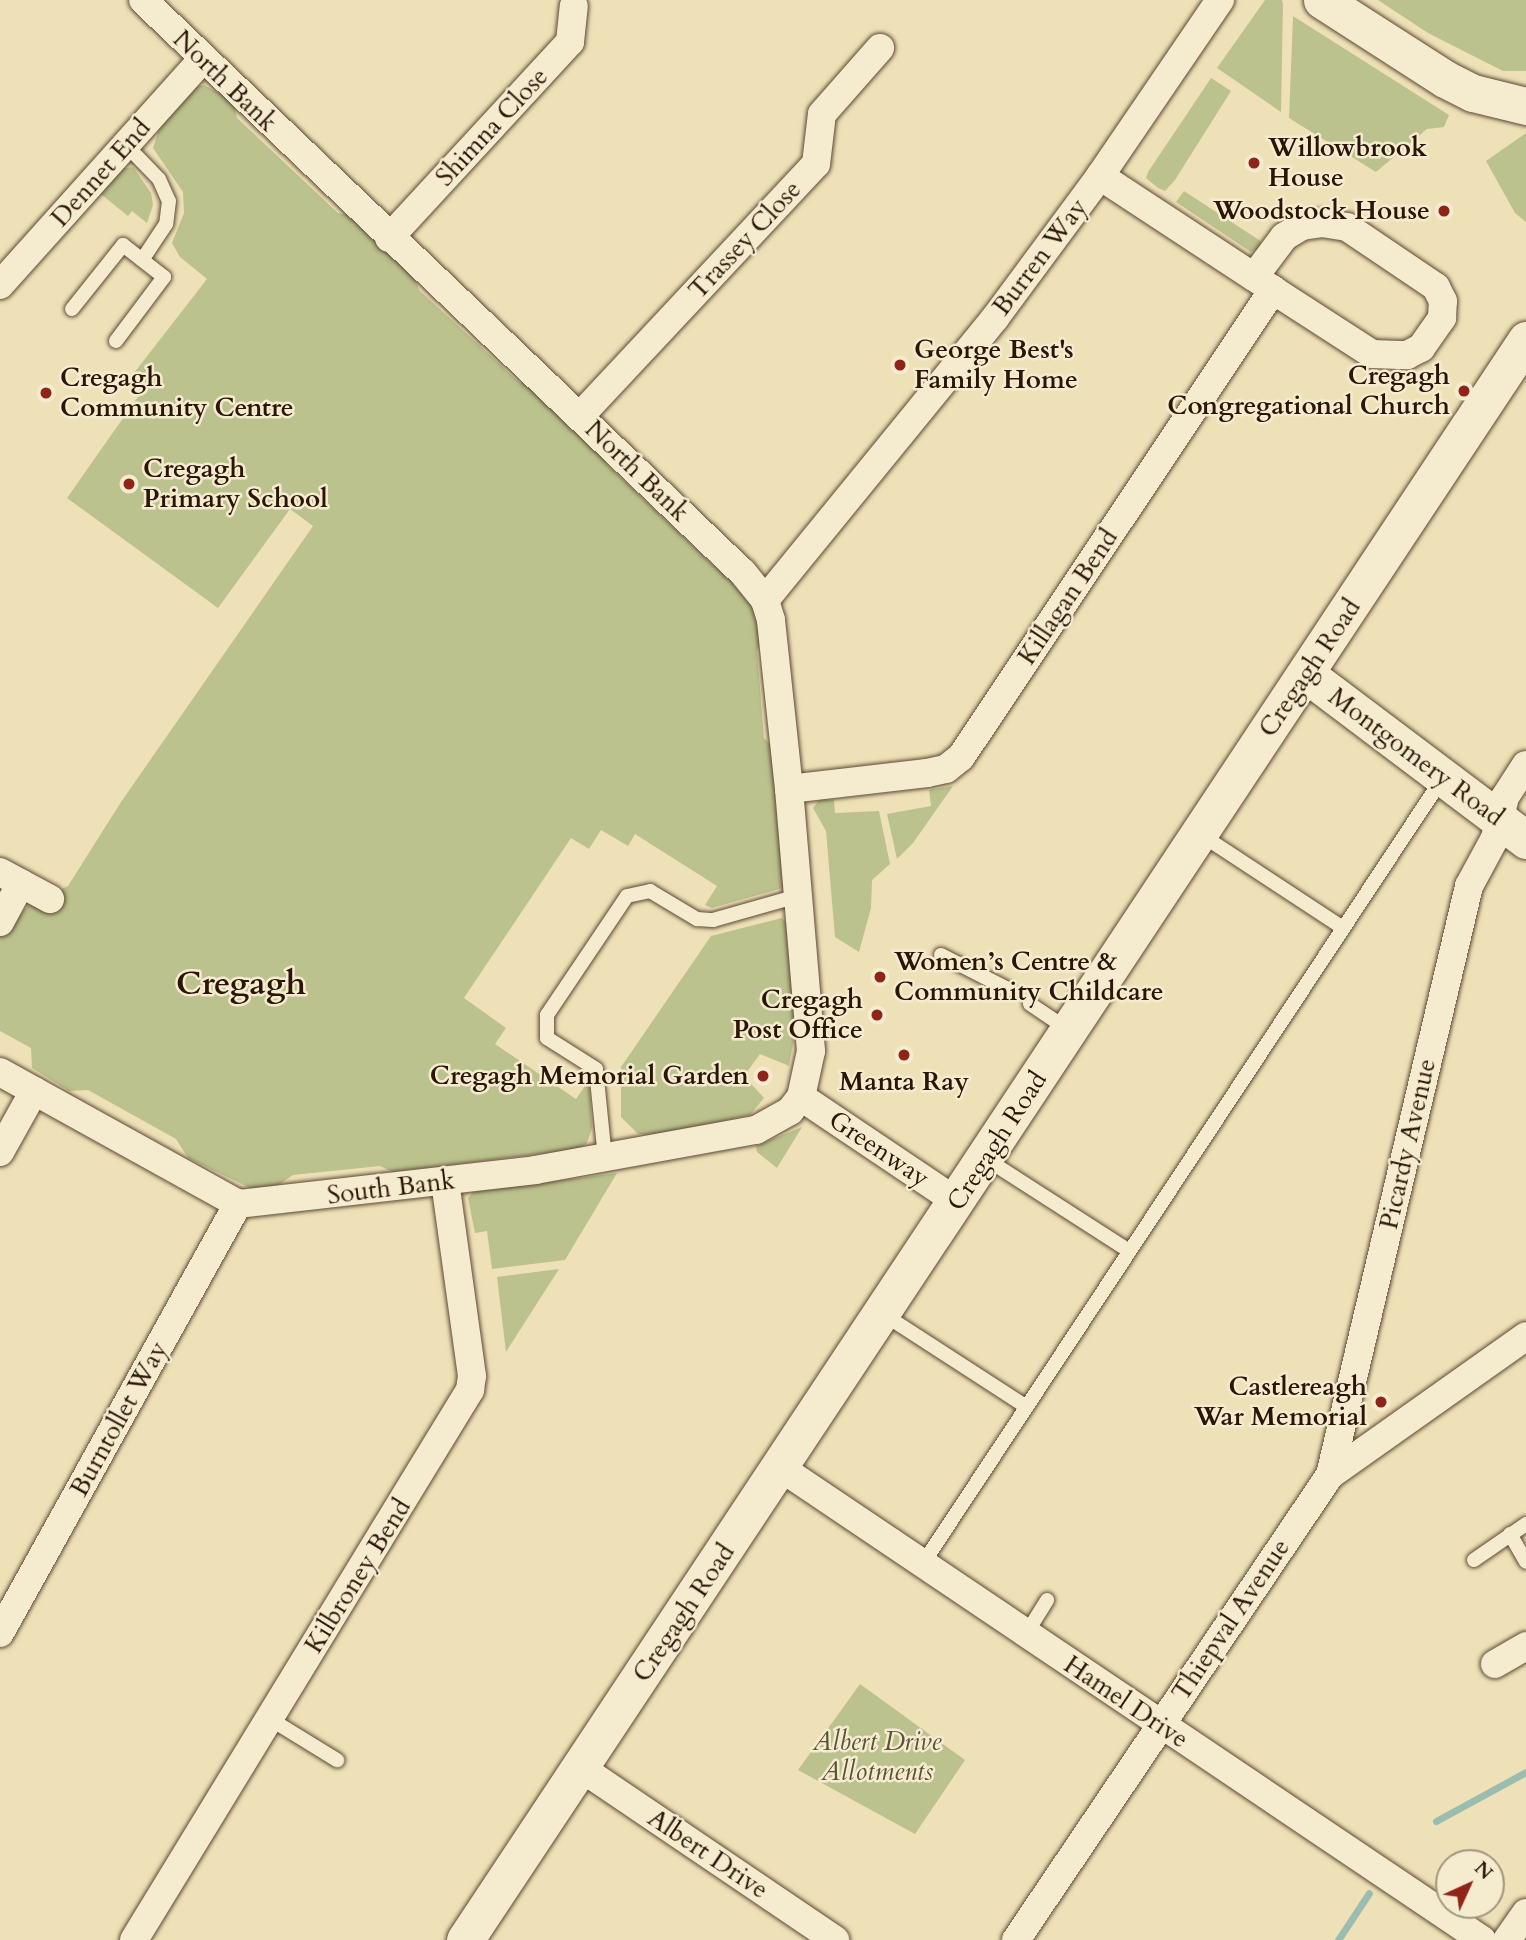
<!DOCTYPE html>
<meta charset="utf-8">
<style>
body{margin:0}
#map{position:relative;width:1526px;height:1940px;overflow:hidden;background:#efe1b7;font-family:Cardo,serif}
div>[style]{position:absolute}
.green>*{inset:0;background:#bbc28d}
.stream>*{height:7px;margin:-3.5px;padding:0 3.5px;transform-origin:3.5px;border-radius:3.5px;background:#9abdb0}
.roads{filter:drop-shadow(0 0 2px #5c4833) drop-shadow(0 0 2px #5c4833)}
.service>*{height:14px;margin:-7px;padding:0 7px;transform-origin:7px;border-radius:7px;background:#f5ecd0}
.minor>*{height:28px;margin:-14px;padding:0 14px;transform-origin:14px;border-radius:14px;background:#f5ecd0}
.tertiary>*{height:37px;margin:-18.5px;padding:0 18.5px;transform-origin:18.5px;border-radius:18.5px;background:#f5ecd0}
.dots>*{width:19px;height:19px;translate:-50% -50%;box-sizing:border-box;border:4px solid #f5ecd0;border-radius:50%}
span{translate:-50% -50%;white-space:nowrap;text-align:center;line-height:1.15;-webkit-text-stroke:5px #f5ecd0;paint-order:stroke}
.street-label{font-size:26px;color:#2b1507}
.poi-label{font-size:26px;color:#2b1507;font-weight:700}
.left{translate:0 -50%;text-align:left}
.right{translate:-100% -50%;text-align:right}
.park-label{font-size:26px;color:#5d5236;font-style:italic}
.district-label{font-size:33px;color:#2b1507;font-weight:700}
.north{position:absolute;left:1435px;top:1849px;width:70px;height:70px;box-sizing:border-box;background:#f5ecd0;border:2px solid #a49680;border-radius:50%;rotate:45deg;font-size:19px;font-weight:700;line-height:28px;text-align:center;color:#2b1507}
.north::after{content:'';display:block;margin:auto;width:24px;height:32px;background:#8f2418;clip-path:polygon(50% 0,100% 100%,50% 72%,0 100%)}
</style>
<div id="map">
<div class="green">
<i style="clip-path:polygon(1265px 0,1282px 0,1283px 4px,1281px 112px,1217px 68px)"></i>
<i style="clip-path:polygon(1378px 0,1526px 0,1526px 71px,1503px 71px,1428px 33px)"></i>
<i style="clip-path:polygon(1293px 16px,1449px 115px,1444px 127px,1427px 129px,1376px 172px,1289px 118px)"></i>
<i style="clip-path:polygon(1211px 78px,1231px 91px,1175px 180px,1165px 191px,1158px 188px,1146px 178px,1148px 172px)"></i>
<i style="clip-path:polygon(204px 85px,233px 101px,237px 118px,338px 213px,357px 216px,413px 270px,419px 290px,519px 382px,543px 390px,601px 445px,606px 464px,714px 566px,732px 569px,765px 630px,757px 651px,764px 738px,778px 753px,789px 878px,783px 888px,712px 908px,705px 905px,717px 886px,635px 834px,628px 846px,601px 830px,589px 849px,571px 838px,464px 998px,506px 1028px,495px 1044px,576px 1099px,589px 1080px,592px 1128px,587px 1143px,579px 1149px,393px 1172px,380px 1166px,293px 1175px,277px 1186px,250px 1188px,188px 1158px,176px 1139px,88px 1090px,69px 1091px,32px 1068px,31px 1048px,0 1031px,0 937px,30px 904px,68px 886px,121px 802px,313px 526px,290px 509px,218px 608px,67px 498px,147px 384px,134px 373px,207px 279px,180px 257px,172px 243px,184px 213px,183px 192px,153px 148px,162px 120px,190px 89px)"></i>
<i style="clip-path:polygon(1526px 133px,1526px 222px,1515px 213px,1486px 161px)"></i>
<i style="clip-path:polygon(133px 167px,151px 193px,153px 205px,147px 223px,132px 211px,128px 216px,97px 191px,119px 169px)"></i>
<i style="clip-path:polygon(1184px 191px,1262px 242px,1258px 249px,1251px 252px,1176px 202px)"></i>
<i style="clip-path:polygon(953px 786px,913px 843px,897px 859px,887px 814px,931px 806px,929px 790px)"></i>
<i style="clip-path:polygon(820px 799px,834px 800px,835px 813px,879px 811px,890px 864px,872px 880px,871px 908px,859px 952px,835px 937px,826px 831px,813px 808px)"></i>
<i style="clip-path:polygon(782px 918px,793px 929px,797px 1021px,789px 1066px,760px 1054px,744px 1076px,764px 1098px,750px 1115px,661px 1135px,638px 1134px,621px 1117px,621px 1067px,711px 936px)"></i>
<i style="clip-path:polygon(802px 1127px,777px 1168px,757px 1152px,756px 1146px)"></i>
<i style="clip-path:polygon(617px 1173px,565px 1260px,492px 1269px,487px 1231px,475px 1233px,468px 1198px,473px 1192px)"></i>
<i style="clip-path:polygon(559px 1269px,506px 1352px,497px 1277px)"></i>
<i style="clip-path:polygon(860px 1684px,965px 1760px,915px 1834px,798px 1770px)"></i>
</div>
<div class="stream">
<i style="left:1436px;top:1821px;width:102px;rotate:-28.6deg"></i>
<i style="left:1338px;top:1940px;width:56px;rotate:-56.6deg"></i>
</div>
<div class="roads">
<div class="service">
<i style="left:126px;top:145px;width:47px;rotate:45.9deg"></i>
<i style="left:159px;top:179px;width:24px;rotate:66deg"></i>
<i style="left:169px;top:201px;width:23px;rotate:97deg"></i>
<i style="left:166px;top:224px;width:43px;rotate:123.7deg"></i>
<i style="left:72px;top:309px;width:82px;rotate:-51.4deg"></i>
<i style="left:123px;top:245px;width:52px;rotate:38deg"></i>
<i style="left:164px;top:277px;width:80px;rotate:126.9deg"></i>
<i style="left:1200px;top:834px;width:171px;rotate:33.3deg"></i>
<i style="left:941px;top:955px;width:75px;rotate:26.9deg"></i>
<i style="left:1030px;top:1004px;width:47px;rotate:33.7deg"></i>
<i style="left:605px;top:1158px;width:89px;rotate:-95.8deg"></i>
<i style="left:596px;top:1069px;width:58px;rotate:-147.7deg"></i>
<i style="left:547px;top:1038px;width:23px;rotate:-90deg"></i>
<i style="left:547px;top:1015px;width:143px;rotate:-56.1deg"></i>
<i style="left:627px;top:896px;width:24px;rotate:-12deg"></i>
<i style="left:650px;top:891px;width:55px;rotate:30.8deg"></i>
<i style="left:697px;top:919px;width:16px;rotate:4deg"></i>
<i style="left:713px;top:920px;width:88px;rotate:-15.8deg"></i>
<i style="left:986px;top:1159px;width:169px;rotate:32.7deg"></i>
<i style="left:883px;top:1314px;width:169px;rotate:32.9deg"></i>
<i style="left:1510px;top:1534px;width:32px;rotate:60deg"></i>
<i style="left:1474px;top:1560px;width:63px;rotate:-34.7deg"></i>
<i style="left:922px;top:1565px;width:942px;rotate:-56.51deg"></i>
<i style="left:1026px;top:1634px;width:40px;rotate:-58deg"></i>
<i style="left:270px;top:1719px;width:79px;rotate:31.5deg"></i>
</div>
<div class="minor">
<i style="left:1100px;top:176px;width:184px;rotate:33.3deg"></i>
<i style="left:1254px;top:277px;width:23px;rotate:34deg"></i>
<i style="left:1273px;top:290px;width:118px;rotate:32.9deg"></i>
<i style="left:1372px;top:354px;width:35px;rotate:2deg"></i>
<i style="left:1407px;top:355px;width:16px;rotate:-27deg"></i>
<i style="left:1421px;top:348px;width:37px;rotate:-55deg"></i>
<i style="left:1442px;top:318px;width:17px;rotate:-87deg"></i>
<i style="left:1443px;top:301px;width:16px;rotate:-117deg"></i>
<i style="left:1436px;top:287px;width:107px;rotate:-146deg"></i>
<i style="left:1347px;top:227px;width:24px;rotate:-171deg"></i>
<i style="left:1323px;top:223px;width:21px;rotate:172deg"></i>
<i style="left:1302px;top:226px;width:21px;rotate:149deg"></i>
<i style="left:1284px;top:237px;width:50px;rotate:126.9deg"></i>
<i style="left:389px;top:238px;width:267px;rotate:-47.3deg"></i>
<i style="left:570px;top:42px;width:36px;rotate:-84deg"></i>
<i style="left:0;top:285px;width:302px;rotate:-48.1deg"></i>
<i style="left:580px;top:416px;width:345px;rotate:-46.9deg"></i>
<i style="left:816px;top:164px;width:50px;rotate:-83.2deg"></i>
<i style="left:822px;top:114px;width:88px;rotate:-48.7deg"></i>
<i style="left:765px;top:600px;width:364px;rotate:-50.8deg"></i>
<i style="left:995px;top:318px;width:177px;rotate:-53.5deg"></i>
<i style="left:1100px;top:176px;width:213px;rotate:-55.7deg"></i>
<i style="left:789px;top:789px;width:139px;rotate:-6.6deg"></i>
<i style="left:927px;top:773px;width:19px;rotate:-12deg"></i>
<i style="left:946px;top:769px;width:19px;rotate:-39deg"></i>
<i style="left:961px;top:757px;width:562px;rotate:-56.25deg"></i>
<i style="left:0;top:872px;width:57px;rotate:28.4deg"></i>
<i style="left:0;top:922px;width:44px;rotate:-61.7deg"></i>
<i style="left:0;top:1072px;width:272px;rotate:29deg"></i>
<i style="left:238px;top:1204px;width:299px;rotate:-6.5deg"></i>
<i style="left:535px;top:1170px;width:225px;rotate:-10.3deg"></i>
<i style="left:756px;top:1130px;width:39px;rotate:-29deg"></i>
<i style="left:790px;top:1111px;width:18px;rotate:-52deg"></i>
<i style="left:801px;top:1097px;width:47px;rotate:-77.7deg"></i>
<i style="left:811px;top:1051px;width:263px;rotate:-94.8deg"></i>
<i style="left:789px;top:789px;width:170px;rotate:-96.1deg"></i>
<i style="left:771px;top:620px;width:21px;rotate:-107deg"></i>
<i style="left:765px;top:600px;width:36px;rotate:-129deg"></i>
<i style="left:742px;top:572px;width:828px;rotate:-136.32deg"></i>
<i style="left:801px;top:1097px;width:188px;rotate:33.9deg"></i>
<i style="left:0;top:1152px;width:70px;rotate:-60.9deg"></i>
<i style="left:781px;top:1468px;width:845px;rotate:33.95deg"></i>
<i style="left:1330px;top:1475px;width:605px;rotate:-76.72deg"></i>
<i style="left:1469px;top:886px;width:55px;rotate:-61.6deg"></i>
<i style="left:1495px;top:838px;width:42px;rotate:-76.3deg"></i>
<i style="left:1505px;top:797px;width:38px;rotate:-57deg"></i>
<i style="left:0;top:1633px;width:491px;rotate:-61deg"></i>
<i style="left:1495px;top:1664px;width:36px;rotate:-30deg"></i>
<i style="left:581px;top:1768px;width:307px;rotate:34.1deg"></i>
<i style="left:134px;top:1940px;width:645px;rotate:-58.58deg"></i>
<i style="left:470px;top:1390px;width:14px;rotate:-82deg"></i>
<i style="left:472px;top:1376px;width:196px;rotate:-97.9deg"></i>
<i style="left:1016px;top:1940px;width:561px;rotate:-55.97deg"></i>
<i style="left:1330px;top:1475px;width:240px;rotate:-35.3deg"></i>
<i style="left:1507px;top:1940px;width:33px;rotate:-55deg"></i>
</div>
<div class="tertiary">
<i style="left:1322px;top:0;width:146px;rotate:32.7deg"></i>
<i style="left:1445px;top:79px;width:31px;rotate:27deg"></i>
<i style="left:1473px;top:93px;width:55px;rotate:13.8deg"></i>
<i style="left:1306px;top:674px;width:276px;rotate:37deg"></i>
<i style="left:465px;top:1940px;width:1920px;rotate:-56.45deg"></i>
</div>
</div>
<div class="dots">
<i style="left:1254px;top:163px;background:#8f2418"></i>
<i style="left:1444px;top:211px;background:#8f2418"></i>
<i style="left:900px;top:365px;background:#8f2418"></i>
<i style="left:1464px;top:391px;background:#8f2418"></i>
<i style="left:46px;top:393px;background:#8f2418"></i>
<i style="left:129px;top:484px;background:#8f2418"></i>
<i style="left:880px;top:977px;background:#8f2418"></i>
<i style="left:877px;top:1015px;background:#8f2418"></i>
<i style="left:904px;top:1055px;background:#8f2418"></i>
<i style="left:763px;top:1076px;background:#8f2418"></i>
<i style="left:1381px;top:1402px;background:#8f2418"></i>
</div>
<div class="street-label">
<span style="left:225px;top:81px;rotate:44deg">North Bank</span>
<span style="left:492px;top:127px;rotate:-47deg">Shimna Close</span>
<span style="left:101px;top:173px;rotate:-48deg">Dennet End</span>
<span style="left:745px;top:240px;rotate:-47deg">Trassey Close</span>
<span style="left:1040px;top:257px;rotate:-53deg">Burren Way</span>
<span style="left:637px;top:471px;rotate:44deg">North Bank</span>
<span style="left:1068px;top:597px;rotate:-56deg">Killagan Bend</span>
<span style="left:1310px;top:668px;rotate:-56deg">Cregagh Road</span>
<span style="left:1416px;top:757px;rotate:37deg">Montgomery Road</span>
<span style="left:997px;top:1141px;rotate:-57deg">Cregagh Road</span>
<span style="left:1408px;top:1144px;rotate:-77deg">Picardy Avenue</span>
<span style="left:879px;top:1149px;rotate:34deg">Greenway</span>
<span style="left:391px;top:1188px;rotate:-7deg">South Bank</span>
<span style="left:119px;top:1419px;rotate:-61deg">Burntollet Way</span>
<span style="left:358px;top:1576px;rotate:-58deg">Kilbroney Bend</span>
<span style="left:684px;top:1613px;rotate:-56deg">Cregagh Road</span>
<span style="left:1231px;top:1620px;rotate:-56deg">Thiepval Avenue</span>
<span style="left:1126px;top:1702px;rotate:34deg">Hamel Drive</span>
<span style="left:708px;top:1854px;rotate:34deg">Albert Drive</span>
</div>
<div class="poi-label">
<span class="left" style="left:1268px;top:163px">Willowbrook<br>House</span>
<span class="right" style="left:1430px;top:211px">Woodstock House</span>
<span class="left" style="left:914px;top:365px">George Best's<br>Family Home</span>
<span class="right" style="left:1450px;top:391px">Cregagh<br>Congregational Church</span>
<span class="left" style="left:60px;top:393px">Cregagh<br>Community Centre</span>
<span class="left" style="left:143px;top:484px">Cregagh<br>Primary School</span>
<span class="left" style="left:894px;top:977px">Women’s Centre &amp;<br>Community Childcare</span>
<span class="right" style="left:863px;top:1015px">Cregagh<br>Post Office</span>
<span class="right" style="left:749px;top:1076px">Cregagh Memorial Garden</span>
<span style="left:904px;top:1082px">Manta Ray</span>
<span class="right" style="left:1367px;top:1402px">Castlereagh<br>War Memorial</span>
</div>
<div class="park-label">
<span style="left:877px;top:1757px">Albert Drive<br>Allotments</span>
</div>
<div class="district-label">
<span style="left:241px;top:984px">Cregagh</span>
</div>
<div class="north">N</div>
</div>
